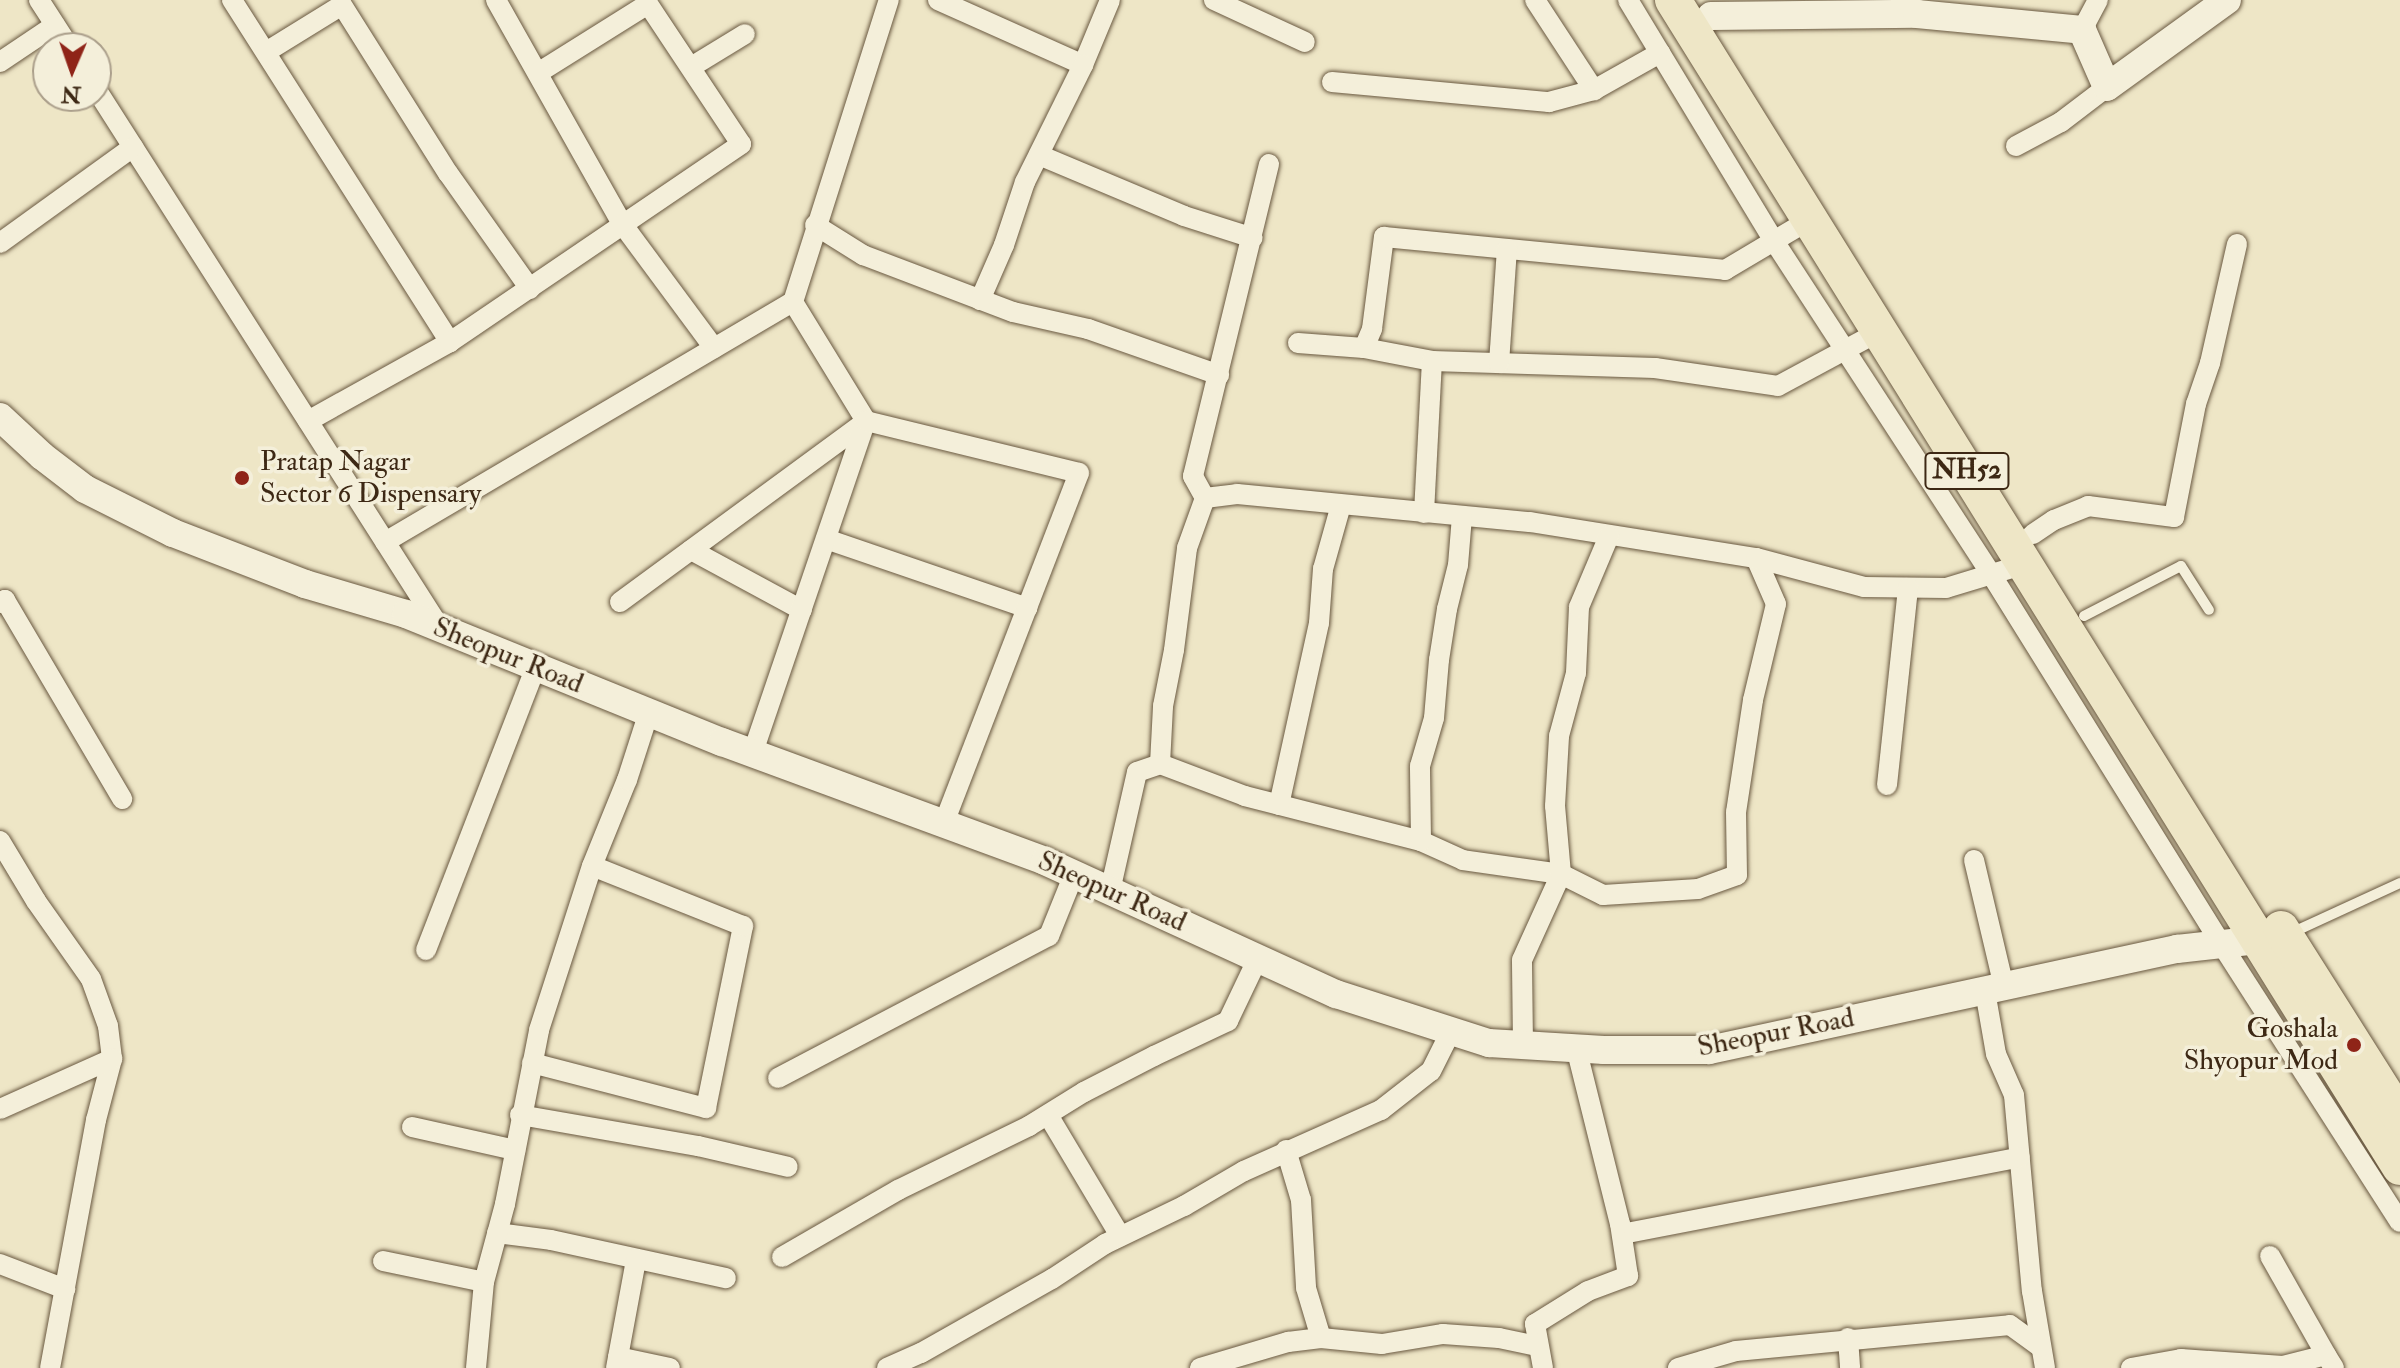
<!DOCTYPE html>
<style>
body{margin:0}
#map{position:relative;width:2400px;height:1368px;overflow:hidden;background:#eee6c6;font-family:"IM FELL Double Pica",serif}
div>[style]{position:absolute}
.roads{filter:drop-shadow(0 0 2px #695840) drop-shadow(0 0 2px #695840)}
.lane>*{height:10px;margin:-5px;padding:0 5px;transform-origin:5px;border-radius:5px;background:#f4efda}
.street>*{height:20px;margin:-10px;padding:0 10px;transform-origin:10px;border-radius:10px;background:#f4efda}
.secondary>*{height:28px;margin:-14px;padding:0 14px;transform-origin:14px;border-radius:14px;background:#f4efda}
.highway>*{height:36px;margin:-18px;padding:0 18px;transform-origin:18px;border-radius:18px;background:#eee6c6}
.dots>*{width:22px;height:22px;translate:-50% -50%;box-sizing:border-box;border:4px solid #f4efda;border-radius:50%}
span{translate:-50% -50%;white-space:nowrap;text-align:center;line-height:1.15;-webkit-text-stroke:7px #f4efda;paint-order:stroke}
.shield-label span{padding:2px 6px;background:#f4efda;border:2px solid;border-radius:6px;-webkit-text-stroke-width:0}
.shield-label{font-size:26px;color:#3d2814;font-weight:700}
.poi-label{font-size:28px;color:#3d2814}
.left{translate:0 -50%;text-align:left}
.right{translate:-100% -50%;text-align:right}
.street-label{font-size:28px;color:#3d2814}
.north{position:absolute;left:32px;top:32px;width:80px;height:80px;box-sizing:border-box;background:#f4efda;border:2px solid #ab9f8b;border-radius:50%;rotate:182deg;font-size:22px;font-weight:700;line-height:32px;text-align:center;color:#3d2814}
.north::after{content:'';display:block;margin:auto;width:28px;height:36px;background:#8f2418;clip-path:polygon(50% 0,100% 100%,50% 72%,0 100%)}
</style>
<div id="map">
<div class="roads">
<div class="lane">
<i style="left:2084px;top:616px;width:109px;rotate:-27.3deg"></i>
<i style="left:2181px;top:566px;width:52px;rotate:57.5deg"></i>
<i style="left:2289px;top:934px;width:122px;rotate:-24.7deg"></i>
</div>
<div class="street">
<i style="left:39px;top:0;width:57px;rotate:57.1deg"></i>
<i style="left:232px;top:0;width:406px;rotate:57.5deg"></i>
<i style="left:496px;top:0;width:258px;rotate:60.6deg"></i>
<i style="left:623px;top:225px;width:153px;rotate:53.5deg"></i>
<i style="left:938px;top:0;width:159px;rotate:24.1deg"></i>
<i style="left:1083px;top:65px;width:70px;rotate:-67.4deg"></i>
<i style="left:1214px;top:0;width:100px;rotate:24.8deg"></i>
<i style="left:1535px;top:0;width:108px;rotate:56.8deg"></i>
<i style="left:1628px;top:0;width:282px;rotate:58.8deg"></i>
<i style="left:1774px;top:241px;width:397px;rotate:56.9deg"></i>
<i style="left:1991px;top:574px;width:437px;rotate:58.1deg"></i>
<i style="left:2222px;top:945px;width:329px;rotate:57.3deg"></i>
<i style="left:2082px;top:30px;width:34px;rotate:-62deg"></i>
<i style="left:266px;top:52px;width:89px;rotate:-31.7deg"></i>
<i style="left:342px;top:5px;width:199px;rotate:57.8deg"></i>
<i style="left:448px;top:173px;width:142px;rotate:54.7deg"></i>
<i style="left:0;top:62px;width:66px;rotate:-33.9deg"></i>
<i style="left:691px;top:67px;width:63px;rotate:-31.4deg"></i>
<i style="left:1332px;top:82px;width:218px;rotate:5.3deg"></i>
<i style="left:1549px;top:102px;width:47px;rotate:-14.9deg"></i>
<i style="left:1594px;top:90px;width:76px;rotate:-29.3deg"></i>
<i style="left:96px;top:89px;width:639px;rotate:57.45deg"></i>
<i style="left:2016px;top:146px;width:51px;rotate:-28.1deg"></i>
<i style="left:2061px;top:122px;width:58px;rotate:-37.3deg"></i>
<i style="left:1039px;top:155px;width:157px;rotate:22.8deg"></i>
<i style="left:1184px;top:216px;width:72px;rotate:17.7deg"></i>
<i style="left:815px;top:225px;width:57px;rotate:32deg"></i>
<i style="left:863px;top:255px;width:160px;rotate:20.8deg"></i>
<i style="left:1013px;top:312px;width:77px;rotate:12.8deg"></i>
<i style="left:1088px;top:329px;width:139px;rotate:19.3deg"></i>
<i style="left:0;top:243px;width:164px;rotate:-35.8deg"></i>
<i style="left:980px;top:300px;width:60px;rotate:-66.4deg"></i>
<i style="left:1004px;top:245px;width:66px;rotate:-71.6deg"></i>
<i style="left:1025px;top:182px;width:131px;rotate:-63.6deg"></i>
<i style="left:1298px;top:343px;width:66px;rotate:4.3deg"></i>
<i style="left:1364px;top:348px;width:21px;rotate:-67deg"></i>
<i style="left:1372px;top:329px;width:93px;rotate:-82.6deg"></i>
<i style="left:1384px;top:237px;width:343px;rotate:5.5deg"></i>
<i style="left:1725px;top:270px;width:100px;rotate:-30.7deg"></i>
<i style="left:1364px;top:348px;width:69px;rotate:10.8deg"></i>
<i style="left:1432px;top:361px;width:223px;rotate:1.8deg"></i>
<i style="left:1655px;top:368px;width:124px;rotate:8.3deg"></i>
<i style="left:1778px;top:386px;width:116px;rotate:-28.3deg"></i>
<i style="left:1499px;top:363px;width:114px;rotate:-86deg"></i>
<i style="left:308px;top:421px;width:162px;rotate:-29.1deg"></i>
<i style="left:450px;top:342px;width:352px;rotate:-34.2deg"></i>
<i style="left:741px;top:144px;width:168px;rotate:-123.6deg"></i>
<i style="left:648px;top:4px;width:130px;rotate:147.9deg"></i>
<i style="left:1205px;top:498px;width:25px;rotate:-119deg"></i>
<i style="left:1193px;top:476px;width:321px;rotate:-76.3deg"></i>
<i style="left:1424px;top:513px;width:152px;rotate:-87deg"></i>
<i style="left:2033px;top:534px;width:25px;rotate:-34deg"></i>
<i style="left:2054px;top:520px;width:37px;rotate:-22deg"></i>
<i style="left:2088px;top:506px;width:87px;rotate:7.3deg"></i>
<i style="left:2174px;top:517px;width:115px;rotate:-79deg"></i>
<i style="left:2196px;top:404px;width:43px;rotate:-71.1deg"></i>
<i style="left:2210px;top:363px;width:122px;rotate:-77.2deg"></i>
<i style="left:826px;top:539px;width:213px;rotate:18.9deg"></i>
<i style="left:385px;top:542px;width:473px;rotate:-30.5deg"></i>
<i style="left:793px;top:302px;width:317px;rotate:-72.4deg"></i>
<i style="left:691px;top:550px;width:126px;rotate:28.4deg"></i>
<i style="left:1756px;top:558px;width:50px;rotate:66.5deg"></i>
<i style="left:1776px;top:604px;width:99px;rotate:103.5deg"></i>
<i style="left:1753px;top:700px;width:113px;rotate:98.6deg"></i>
<i style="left:1736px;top:812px;width:63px;rotate:89.1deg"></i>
<i style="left:1737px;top:875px;width:41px;rotate:160.3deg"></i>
<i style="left:1698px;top:889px;width:95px;rotate:176.4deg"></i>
<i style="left:1603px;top:895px;width:47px;rotate:-153.4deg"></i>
<i style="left:1561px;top:874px;width:99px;rotate:-171.9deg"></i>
<i style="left:1463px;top:860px;width:46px;rotate:-155.7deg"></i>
<i style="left:1421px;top:841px;width:182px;rotate:-165.7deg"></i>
<i style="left:1245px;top:796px;width:91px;rotate:-159.4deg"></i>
<i style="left:1160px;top:764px;width:58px;rotate:-87deg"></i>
<i style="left:1163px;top:706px;width:57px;rotate:-78.9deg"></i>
<i style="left:1174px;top:650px;width:103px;rotate:-82.7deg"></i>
<i style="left:1187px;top:548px;width:53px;rotate:-70.2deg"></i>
<i style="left:1205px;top:498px;width:32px;rotate:-7deg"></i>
<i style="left:1237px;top:494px;width:294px;rotate:5.5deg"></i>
<i style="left:1530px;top:522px;width:229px;rotate:9.1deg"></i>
<i style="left:1756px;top:558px;width:112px;rotate:15deg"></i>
<i style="left:1864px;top:587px;width:82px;rotate:0.7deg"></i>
<i style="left:1946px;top:588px;width:83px;rotate:-16.9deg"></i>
<i style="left:620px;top:602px;width:305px;rotate:-36.3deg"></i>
<i style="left:866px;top:421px;width:140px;rotate:-121.5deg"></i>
<i style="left:0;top:603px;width:6px;rotate:-31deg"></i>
<i style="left:5px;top:600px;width:231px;rotate:59.5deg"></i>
<i style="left:753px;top:752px;width:350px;rotate:-71.2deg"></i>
<i style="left:866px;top:421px;width:219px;rotate:13.7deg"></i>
<i style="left:1079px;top:473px;width:374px;rotate:111.1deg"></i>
<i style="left:1887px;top:785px;width:198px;rotate:-83.9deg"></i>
<i style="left:1279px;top:805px;width:186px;rotate:-77.6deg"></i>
<i style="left:1319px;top:623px;width:54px;rotate:-85.8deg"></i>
<i style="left:1323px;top:569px;width:66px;rotate:-74.3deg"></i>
<i style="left:0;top:841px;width:70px;rotate:59deg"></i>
<i style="left:36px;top:901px;width:95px;rotate:54.8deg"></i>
<i style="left:91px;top:979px;width:50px;rotate:70.1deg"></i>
<i style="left:108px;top:1026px;width:33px;rotate:83deg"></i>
<i style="left:112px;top:1059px;width:63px;rotate:104.7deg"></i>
<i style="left:96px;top:1120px;width:252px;rotate:100.5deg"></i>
<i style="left:1421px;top:841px;width:75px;rotate:-90.8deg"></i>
<i style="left:1420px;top:766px;width:50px;rotate:-73.7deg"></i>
<i style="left:1434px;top:718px;width:58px;rotate:-85.1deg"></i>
<i style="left:1439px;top:660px;width:52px;rotate:-81.1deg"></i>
<i style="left:1447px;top:609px;width:45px;rotate:-76deg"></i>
<i style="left:1458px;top:565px;width:49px;rotate:-85.3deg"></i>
<i style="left:1974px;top:860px;width:130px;rotate:76.7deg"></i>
<i style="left:1110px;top:891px;width:122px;rotate:-77.2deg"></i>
<i style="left:1137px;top:772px;width:24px;rotate:-19deg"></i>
<i style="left:426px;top:950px;width:304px;rotate:-68.8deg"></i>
<i style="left:1985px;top:991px;width:64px;rotate:80.1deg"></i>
<i style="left:1996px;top:1054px;width:45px;rotate:66.3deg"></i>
<i style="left:2014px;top:1095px;width:197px;rotate:84.8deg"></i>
<i style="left:2032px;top:1291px;width:78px;rotate:80.4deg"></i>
<i style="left:1523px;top:1045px;width:85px;rotate:-90.7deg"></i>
<i style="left:1522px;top:960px;width:94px;rotate:-65.6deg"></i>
<i style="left:1561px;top:874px;width:68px;rotate:-95deg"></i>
<i style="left:1555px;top:806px;width:70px;rotate:-86.7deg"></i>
<i style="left:1559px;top:736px;width:65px;rotate:-74.9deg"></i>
<i style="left:1576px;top:673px;width:66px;rotate:-87.4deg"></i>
<i style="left:1579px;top:607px;width:77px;rotate:-67.1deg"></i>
<i style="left:532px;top:1063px;width:180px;rotate:14.5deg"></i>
<i style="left:706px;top:1108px;width:186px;rotate:-78.5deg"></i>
<i style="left:743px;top:926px;width:162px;rotate:-158.3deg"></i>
<i style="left:778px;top:1078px;width:306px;rotate:-27.7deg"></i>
<i style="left:1049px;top:936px;width:67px;rotate:-68deg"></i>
<i style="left:0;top:1109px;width:123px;rotate:-24.1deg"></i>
<i style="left:520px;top:1115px;width:181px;rotate:9.9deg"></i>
<i style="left:698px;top:1146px;width:92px;rotate:13.1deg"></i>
<i style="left:1048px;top:1115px;width:141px;rotate:59.2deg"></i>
<i style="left:412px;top:1127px;width:106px;rotate:12.6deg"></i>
<i style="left:1286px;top:1150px;width:52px;rotate:73.3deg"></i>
<i style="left:1301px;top:1200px;width:88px;rotate:86.7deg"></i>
<i style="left:1306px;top:1288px;width:52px;rotate:73.3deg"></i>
<i style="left:497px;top:1233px;width:54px;rotate:7.4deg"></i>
<i style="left:551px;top:1240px;width:179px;rotate:12.3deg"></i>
<i style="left:1622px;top:1234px;width:405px;rotate:-10.9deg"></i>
<i style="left:2270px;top:1256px;width:114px;rotate:60.5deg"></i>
<i style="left:782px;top:1257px;width:134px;rotate:-30deg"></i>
<i style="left:898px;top:1190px;width:146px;rotate:-26deg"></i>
<i style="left:1029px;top:1126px;width:65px;rotate:-31.7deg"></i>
<i style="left:1084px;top:1092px;width:79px;rotate:-27.2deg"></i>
<i style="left:1154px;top:1056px;width:82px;rotate:-25.3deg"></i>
<i style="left:1228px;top:1021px;width:70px;rotate:-64.5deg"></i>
<i style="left:383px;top:1261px;width:103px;rotate:11.7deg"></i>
<i style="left:0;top:1264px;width:70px;rotate:21deg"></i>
<i style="left:1848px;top:1338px;width:30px;rotate:86deg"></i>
<i style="left:618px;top:1357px;width:53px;rotate:11.9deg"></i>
<i style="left:476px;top:1368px;width:86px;rotate:-84.7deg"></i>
<i style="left:484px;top:1282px;width:81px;rotate:-74.9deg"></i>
<i style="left:505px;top:1204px;width:177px;rotate:-78.9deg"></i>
<i style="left:539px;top:1030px;width:172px;rotate:-72.1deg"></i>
<i style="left:592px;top:866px;width:93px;rotate:-67.9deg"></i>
<i style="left:627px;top:780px;width:71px;rotate:-72.1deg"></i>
<i style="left:616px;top:1368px;width:110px;rotate:-79.5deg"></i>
<i style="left:887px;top:1368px;width:37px;rotate:-24deg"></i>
<i style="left:921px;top:1353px;width:150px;rotate:-29.5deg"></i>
<i style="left:1052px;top:1279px;width:64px;rotate:-33.4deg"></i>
<i style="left:1105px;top:1244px;width:88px;rotate:-25.7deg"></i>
<i style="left:1184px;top:1206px;width:69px;rotate:-30.3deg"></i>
<i style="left:1244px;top:1171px;width:150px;rotate:-24deg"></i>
<i style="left:1381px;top:1110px;width:63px;rotate:-38deg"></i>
<i style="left:1431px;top:1071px;width:45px;rotate:-63.4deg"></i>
<i style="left:1200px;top:1368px;width:92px;rotate:-16.5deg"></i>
<i style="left:1288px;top:1342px;width:33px;rotate:-7deg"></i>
<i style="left:1321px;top:1338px;width:61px;rotate:5.6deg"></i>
<i style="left:1382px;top:1344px;width:62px;rotate:-9.3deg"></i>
<i style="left:1443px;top:1334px;width:56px;rotate:4.1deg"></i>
<i style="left:1499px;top:1338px;width:40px;rotate:12deg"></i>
<i style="left:1543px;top:1368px;width:45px;rotate:-100.3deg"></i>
<i style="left:1535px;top:1324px;width:62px;rotate:-31.9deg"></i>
<i style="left:1588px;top:1291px;width:43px;rotate:-20.6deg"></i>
<i style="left:1628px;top:1276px;width:53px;rotate:-98.7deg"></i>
<i style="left:1620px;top:1224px;width:181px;rotate:-104deg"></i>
<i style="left:1678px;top:1368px;width:60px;rotate:-16.3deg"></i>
<i style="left:1736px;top:1351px;width:275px;rotate:-5.4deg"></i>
<i style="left:2010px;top:1325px;width:37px;rotate:36deg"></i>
<i style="left:2131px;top:1368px;width:51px;rotate:-10.2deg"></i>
<i style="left:2181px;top:1359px;width:102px;rotate:3.9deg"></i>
<i style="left:2283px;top:1366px;width:44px;rotate:-14.3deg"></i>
<i style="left:2326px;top:1355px;width:15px;rotate:58deg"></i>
</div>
<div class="secondary">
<i style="left:1711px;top:16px;width:206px;rotate:-0.6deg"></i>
<i style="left:1917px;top:14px;width:166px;rotate:5.5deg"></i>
<i style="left:2082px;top:30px;width:62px;rotate:66.3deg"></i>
<i style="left:2107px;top:87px;width:148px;rotate:-35.9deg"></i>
<i style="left:0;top:417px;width:57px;rotate:42.9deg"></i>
<i style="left:42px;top:456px;width:54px;rotate:37.5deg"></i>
<i style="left:85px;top:489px;width:98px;rotate:26.6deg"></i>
<i style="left:173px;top:533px;width:142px;rotate:21.1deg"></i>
<i style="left:305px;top:584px;width:105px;rotate:16.5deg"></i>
<i style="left:406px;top:614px;width:341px;rotate:22.1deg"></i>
<i style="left:722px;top:742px;width:344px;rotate:20.2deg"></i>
<i style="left:1045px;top:861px;width:320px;rotate:24.6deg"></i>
<i style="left:1336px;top:994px;width:161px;rotate:17.8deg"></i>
<i style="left:1489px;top:1043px;width:115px;rotate:3.5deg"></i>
<i style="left:1604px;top:1050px;width:105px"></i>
<i style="left:1709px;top:1050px;width:479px;rotate:-12.2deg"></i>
<i style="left:2177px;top:949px;width:101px;rotate:-6.3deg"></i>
</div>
<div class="highway">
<i style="left:1673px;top:0;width:1375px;rotate:58.08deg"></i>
<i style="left:2281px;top:929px;width:222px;rotate:57.7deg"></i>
</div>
</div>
<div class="dots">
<i style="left:242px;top:478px;background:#8f2418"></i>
<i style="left:2354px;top:1045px;background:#8f2418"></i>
</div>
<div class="shield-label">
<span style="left:1967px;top:471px">NH52</span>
</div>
<div class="poi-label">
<span class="left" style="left:260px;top:478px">Pratap Nagar<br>Sector 6 Dispensary</span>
<span class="right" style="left:2338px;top:1045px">Goshala<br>Shyopur Mod</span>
</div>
<div class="street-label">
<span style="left:508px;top:656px;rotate:22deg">Sheopur Road</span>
<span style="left:1112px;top:892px;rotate:24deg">Sheopur Road</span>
<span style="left:1776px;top:1033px;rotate:-11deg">Sheopur Road</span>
</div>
<div class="north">N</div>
</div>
